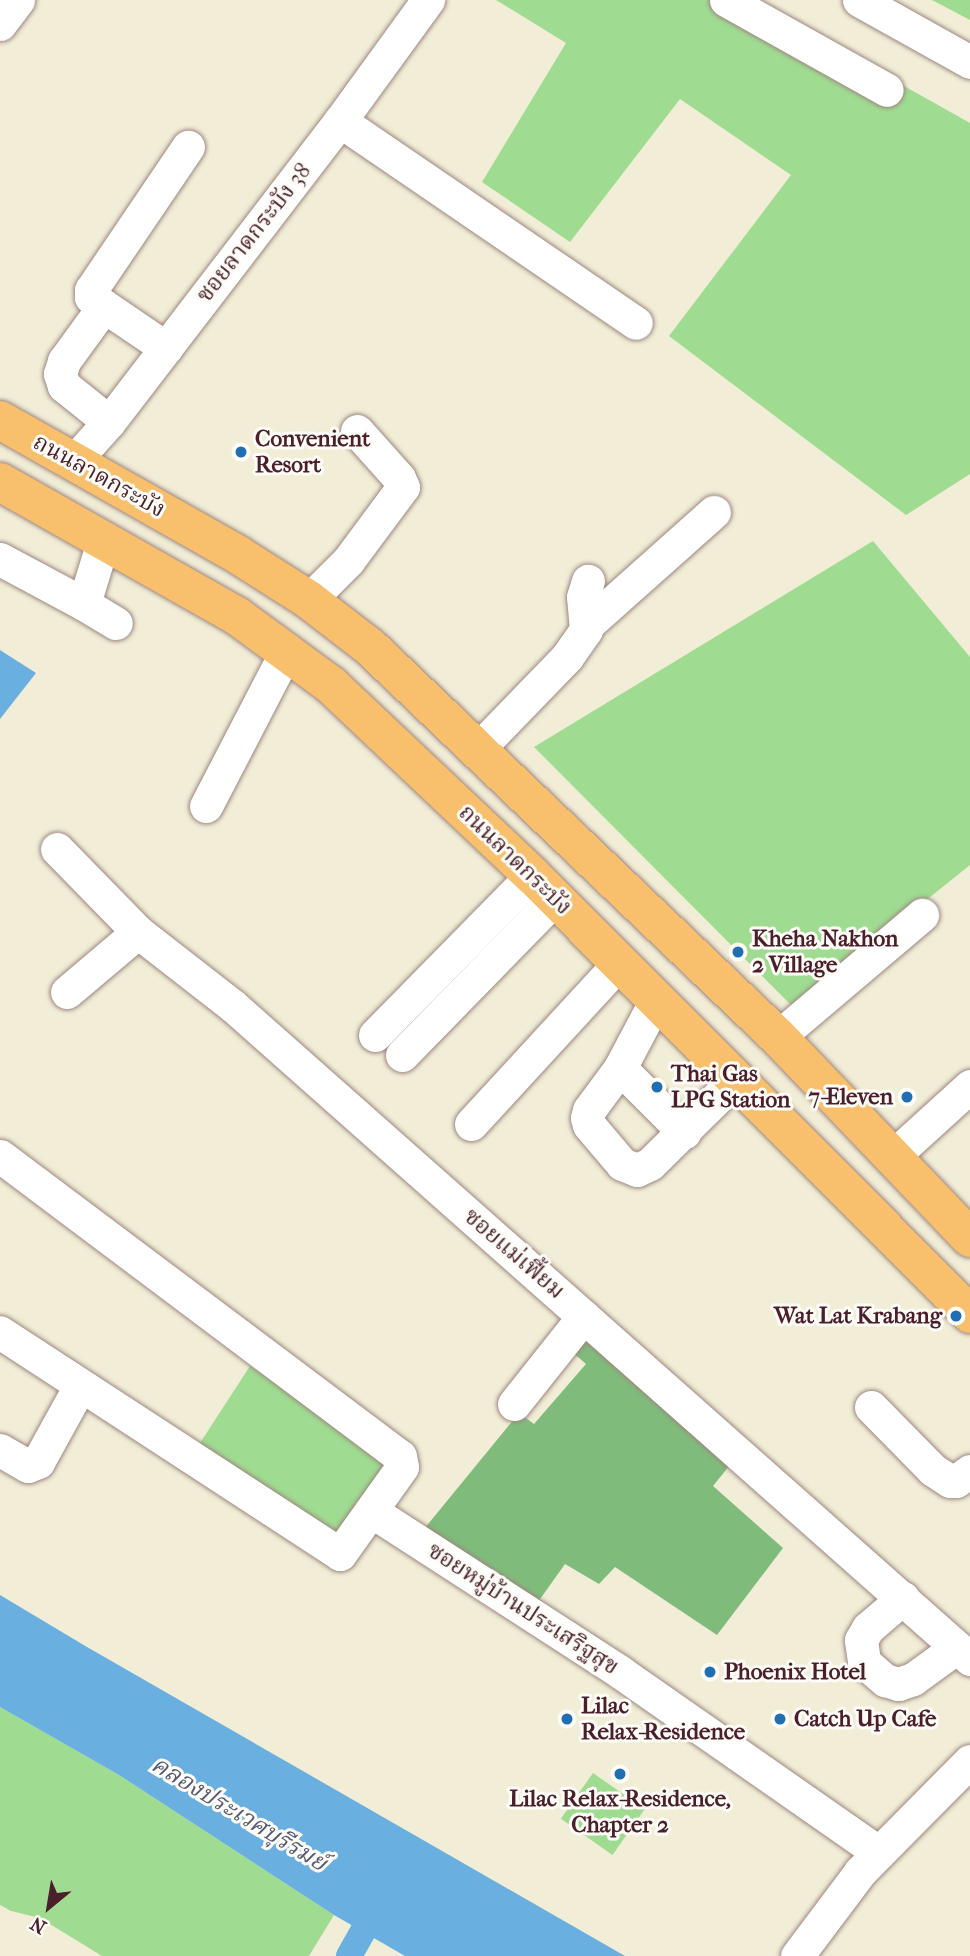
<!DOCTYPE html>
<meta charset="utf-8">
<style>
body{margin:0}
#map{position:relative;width:970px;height:1956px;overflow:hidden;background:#f1edd6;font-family:"IM FELL French Canon","Noto Serif Thai",serif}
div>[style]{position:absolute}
.green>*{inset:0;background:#9fdc91;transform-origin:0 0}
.forest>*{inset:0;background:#7fbc7b}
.water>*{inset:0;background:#69b0e0}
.canal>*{height:26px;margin:-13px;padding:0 13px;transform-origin:13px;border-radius:13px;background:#69b0e0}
.roads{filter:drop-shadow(0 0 2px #9e8680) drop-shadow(0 0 2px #9e8680)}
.minor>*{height:33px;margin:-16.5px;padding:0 16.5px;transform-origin:16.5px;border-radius:16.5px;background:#fff}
.major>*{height:38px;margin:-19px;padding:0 19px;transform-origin:19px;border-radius:19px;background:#f8bf6c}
.dots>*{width:19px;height:19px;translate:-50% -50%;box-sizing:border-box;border:4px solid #fdfcf7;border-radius:50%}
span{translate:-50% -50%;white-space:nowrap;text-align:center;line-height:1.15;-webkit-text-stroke:6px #fdfcf7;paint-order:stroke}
.street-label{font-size:23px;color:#4a1f2b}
.poi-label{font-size:23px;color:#4a1f2b;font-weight:700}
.left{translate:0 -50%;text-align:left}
.right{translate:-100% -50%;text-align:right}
.water-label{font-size:24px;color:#565973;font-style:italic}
.north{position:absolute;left:14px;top:1872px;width:70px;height:70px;-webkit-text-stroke:5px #fdfcf7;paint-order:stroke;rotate:210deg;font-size:19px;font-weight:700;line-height:28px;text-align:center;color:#4a1f2b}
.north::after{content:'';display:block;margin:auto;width:24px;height:32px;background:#4a1f2b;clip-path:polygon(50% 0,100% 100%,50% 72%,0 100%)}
</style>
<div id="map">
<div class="green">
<i style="clip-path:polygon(496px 0,751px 0,970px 123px,970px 474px,906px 515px,669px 336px,791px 175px,680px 99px,570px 242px,482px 182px,566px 43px)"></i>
<i style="clip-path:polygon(932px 0,970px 0,970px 20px)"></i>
<i style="clip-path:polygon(873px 541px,970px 657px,970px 865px,793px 1007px,534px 747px)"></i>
<i style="left:250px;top:1366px;width:168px;height:95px;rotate:33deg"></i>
<i style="clip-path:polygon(0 1707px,119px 1775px,334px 1915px,309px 1956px,102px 1956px,40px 1918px,11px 1911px,0 1905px)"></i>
<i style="left:593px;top:1773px;width:63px;height:56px;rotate:35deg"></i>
</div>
<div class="forest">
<i style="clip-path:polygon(586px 1329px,734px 1460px,713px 1486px,783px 1548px,717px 1635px,615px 1567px,599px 1584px,565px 1564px,533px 1609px,420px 1534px,519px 1413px,534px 1424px,586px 1364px,570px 1350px)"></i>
</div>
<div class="water">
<i style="clip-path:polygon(0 650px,36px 673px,0 719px)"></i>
<i style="clip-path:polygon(0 1595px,87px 1647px,625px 1956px,405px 1956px,334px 1915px,119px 1775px,0 1707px)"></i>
</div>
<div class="canal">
<i style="left:349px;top:1956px;width:61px;rotate:-60.5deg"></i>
</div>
<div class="roads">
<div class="minor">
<i style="left:726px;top:0;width:184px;rotate:29.2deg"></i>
<i style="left:859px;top:0;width:127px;rotate:29.2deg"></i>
<i style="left:0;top:24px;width:30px;rotate:-53deg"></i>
<i style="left:340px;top:121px;width:358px;rotate:34.3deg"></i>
<i style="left:104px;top:306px;width:16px;rotate:-145deg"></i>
<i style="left:91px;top:297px;width:7px;rotate:-90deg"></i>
<i style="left:91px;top:290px;width:173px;rotate:-55.9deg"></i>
<i style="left:109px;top:422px;width:58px;rotate:-141.3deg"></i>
<i style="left:64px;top:386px;width:13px;rotate:-108deg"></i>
<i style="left:60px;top:374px;width:14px;rotate:-73deg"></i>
<i style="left:64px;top:361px;width:68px;rotate:-54deg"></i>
<i style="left:104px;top:306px;width:75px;rotate:34.1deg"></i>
<i style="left:74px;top:461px;width:52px;rotate:-48.1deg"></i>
<i style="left:109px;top:422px;width:379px;rotate:-52.5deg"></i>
<i style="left:340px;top:121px;width:150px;rotate:-54deg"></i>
<i style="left:104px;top:538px;width:69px;rotate:106.9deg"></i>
<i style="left:84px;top:604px;width:37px;rotate:31deg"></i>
<i style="left:0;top:559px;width:95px;rotate:28.2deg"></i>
<i style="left:309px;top:600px;width:55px;rotate:-45deg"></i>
<i style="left:348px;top:561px;width:92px;rotate:-53.4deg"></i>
<i style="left:403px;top:487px;width:10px;rotate:-114deg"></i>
<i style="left:399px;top:478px;width:63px;rotate:-131.8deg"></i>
<i style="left:587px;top:625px;width:170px;rotate:-41.7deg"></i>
<i style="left:478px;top:749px;width:128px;rotate:-45.9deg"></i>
<i style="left:567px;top:657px;width:33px;rotate:-55deg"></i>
<i style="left:586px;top:630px;width:33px;rotate:-95deg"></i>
<i style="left:583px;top:597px;width:17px;rotate:-73deg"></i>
<i style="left:206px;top:806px;width:176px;rotate:-62.6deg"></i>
<i style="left:57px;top:849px;width:116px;rotate:45.7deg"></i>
<i style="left:138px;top:932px;width:120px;rotate:37.9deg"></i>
<i style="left:233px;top:1006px;width:985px;rotate:41.54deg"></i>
<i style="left:67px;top:992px;width:93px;rotate:-40.2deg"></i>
<i style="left:656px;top:1000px;width:77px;rotate:117.9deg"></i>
<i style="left:620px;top:1068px;width:52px;rotate:126.4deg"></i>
<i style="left:589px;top:1110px;width:8px;rotate:104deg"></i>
<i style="left:587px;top:1118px;width:7px;rotate:74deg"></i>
<i style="left:589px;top:1125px;width:51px;rotate:49.8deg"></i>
<i style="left:622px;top:1164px;width:16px;rotate:22deg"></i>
<i style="left:637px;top:1170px;width:14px;rotate:-25deg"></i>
<i style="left:650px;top:1164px;width:122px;rotate:-44.7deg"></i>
<i style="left:375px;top:1035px;width:224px;rotate:-45.5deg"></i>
<i style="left:778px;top:1037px;width:189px;rotate:-40.3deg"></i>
<i style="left:402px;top:1055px;width:219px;rotate:-45.7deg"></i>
<i style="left:620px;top:1068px;width:91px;rotate:45deg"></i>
<i style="left:471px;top:1124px;width:219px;rotate:-47.4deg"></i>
<i style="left:0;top:1156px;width:500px;rotate:36.9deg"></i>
<i style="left:400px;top:1456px;width:11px;rotate:80deg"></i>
<i style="left:402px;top:1467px;width:107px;rotate:125.5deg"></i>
<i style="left:340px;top:1554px;width:406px;rotate:-146.9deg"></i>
<i style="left:891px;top:1158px;width:107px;rotate:-42.3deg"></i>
<i style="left:514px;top:1404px;width:112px;rotate:-51.5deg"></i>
<i style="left:871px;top:1407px;width:88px;rotate:45.5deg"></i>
<i style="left:933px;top:1470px;width:20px;rotate:33deg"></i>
<i style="left:950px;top:1481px;width:6px"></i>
<i style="left:956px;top:1481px;width:17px;rotate:-36deg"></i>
<i style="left:0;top:1450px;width:32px;rotate:30deg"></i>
<i style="left:28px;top:1466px;width:11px;rotate:-22deg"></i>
<i style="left:38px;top:1462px;width:87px;rotate:-61.1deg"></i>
<i style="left:373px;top:1512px;width:294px;rotate:32.9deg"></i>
<i style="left:620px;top:1672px;width:315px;rotate:34.9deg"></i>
<i style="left:903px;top:1598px;width:46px;rotate:139.4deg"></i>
<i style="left:868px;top:1628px;width:14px;rotate:120deg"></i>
<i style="left:861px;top:1640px;width:22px;rotate:82deg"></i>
<i style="left:864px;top:1662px;width:28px;rotate:41deg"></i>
<i style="left:885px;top:1680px;width:14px;rotate:17deg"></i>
<i style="left:898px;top:1684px;width:16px;rotate:-18deg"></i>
<i style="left:913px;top:1679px;width:54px;rotate:-36deg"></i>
<i style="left:797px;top:1956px;width:105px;rotate:-53.1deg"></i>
<i style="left:860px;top:1872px;width:156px;rotate:-45.3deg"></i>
</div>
<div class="major">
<i style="left:0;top:420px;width:276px;rotate:29.5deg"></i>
<i style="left:240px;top:556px;width:82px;rotate:32.5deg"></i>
<i style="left:309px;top:600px;width:77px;rotate:37.6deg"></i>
<i style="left:370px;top:647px;width:564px;rotate:43.71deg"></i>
<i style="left:778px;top:1037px;width:278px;rotate:46.3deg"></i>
<i style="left:0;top:482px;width:272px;rotate:29.5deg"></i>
<i style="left:237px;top:616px;width:117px;rotate:36.3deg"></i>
<i style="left:331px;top:685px;width:277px;rotate:43.4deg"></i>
<i style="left:532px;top:875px;width:620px;rotate:45.07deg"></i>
</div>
</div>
<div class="dots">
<i style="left:241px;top:452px;background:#1f6fb2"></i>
<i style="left:738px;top:952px;background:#1f6fb2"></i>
<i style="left:657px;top:1087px;background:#1f6fb2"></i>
<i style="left:907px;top:1097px;background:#1f6fb2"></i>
<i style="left:956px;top:1316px;background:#1f6fb2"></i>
<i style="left:710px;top:1672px;background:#1f6fb2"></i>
<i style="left:567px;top:1719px;background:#1f6fb2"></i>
<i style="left:780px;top:1719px;background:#1f6fb2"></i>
<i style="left:620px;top:1774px;background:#1f6fb2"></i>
</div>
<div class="street-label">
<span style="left:254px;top:233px;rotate:-52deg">ซอยลาดกระบัง 38</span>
<span style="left:99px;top:476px;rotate:29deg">ถนนลาดกระบัง</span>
<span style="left:515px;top:860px;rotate:44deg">ถนนลาดกระบัง</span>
<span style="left:514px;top:1254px;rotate:41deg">ซอยแม่เฟี้ยม</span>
<span style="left:523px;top:1609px;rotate:33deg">ซอยหมู่บ้านประเสริฐสุข</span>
</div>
<div class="poi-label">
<span class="left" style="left:255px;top:452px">Convenient<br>Resort</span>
<span class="left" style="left:752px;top:952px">Kheha Nakhon<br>2 Village</span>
<span class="left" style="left:671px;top:1087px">Thai Gas<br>LPG Station</span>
<span class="right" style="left:893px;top:1097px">7-Eleven</span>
<span class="right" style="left:942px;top:1316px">Wat Lat Krabang</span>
<span class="left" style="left:724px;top:1672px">Phoenix Hotel</span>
<span class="left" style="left:581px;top:1719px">Lilac<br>Relax-Residence</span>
<span class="left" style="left:794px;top:1719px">Catch Up Cafe</span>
<span style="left:620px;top:1812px">Lilac Relax-Residence,<br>Chapter 2</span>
</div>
<div class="water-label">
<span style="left:239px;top:1814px;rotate:31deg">คลองประเวศบุรีรมย์</span>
</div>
<div class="north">N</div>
</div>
